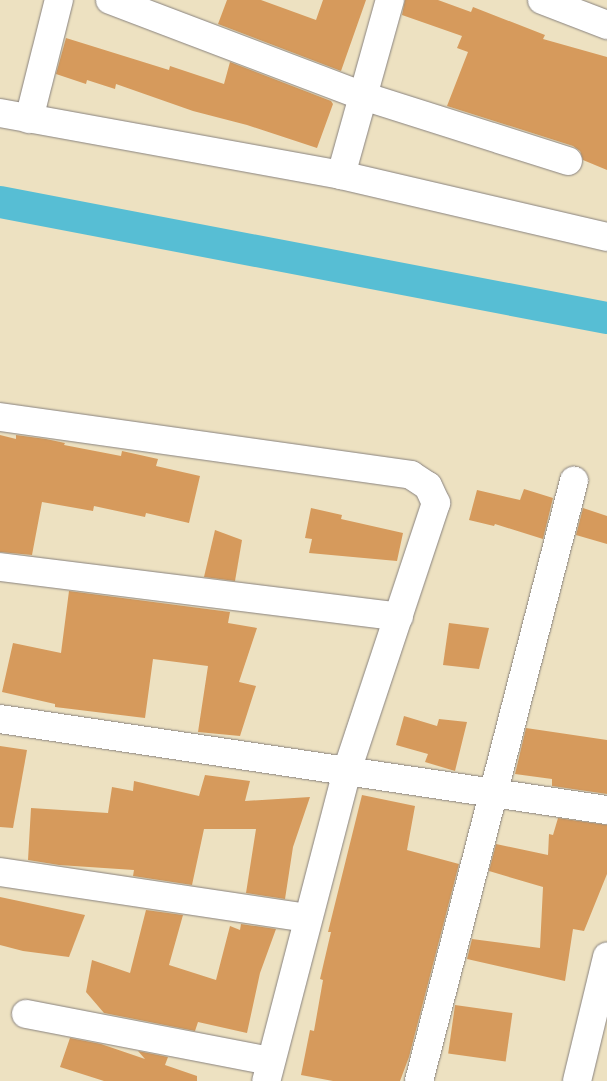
<!DOCTYPE html>
<style>
body{margin:0}
#map{position:relative;width:607px;height:1081px;overflow:hidden;background:#ede1c1;font-family:Vollkorn,serif}
div>[style]{position:absolute}
.canal>*{height:32px;margin:-16px;padding:0 16px;transform-origin:16px;border-radius:16px;background:#57bed4}
.building>*{inset:0;background:#d69a5c;transform-origin:0 0}
.roads{filter:drop-shadow(0 0 1px #88827e) drop-shadow(0 0 1px #88827e)}
.minor>*{height:28px;margin:-14px;padding:0 14px;transform-origin:14px;border-radius:14px;background:#fff}
span{translate:-50% -50%;white-space:nowrap;text-align:center;line-height:1.15;-webkit-text-stroke:4.5px #fbf7ec;paint-order:stroke}
</style>
<div id="map">
<div class="canal">
<i style="left:0;top:202px;width:618px;rotate:10.82deg"></i>
</div>
<div class="building">
<i style="clip-path:polygon(227px 0,261px 0,316px 20px,323px 0,366px 0,341px 71px,218px 24px)"></i>
<i style="clip-path:polygon(405px 0,438px 0,471px 12px,473px 7px,545px 35px,543px 39px,607px 57px,607px 170px,583px 160px,580px 151px,573px 146px,447px 106px,468px 52px,457px 48px,462px 36px,402px 15px)"></i>
<i style="clip-path:polygon(66px 38px,169px 70px,170px 66px,224px 84px,230px 62px,331px 101px,333px 104px,317px 148px,247px 125px,193px 111px,116px 84px,115px 89px,87px 80px,86px 84px,56px 74px)"></i>
<i style="clip-path:polygon(0 435px,16px 439px,16px 435px,46px 439px,65px 443px,64px 445px,121px 456px,122px 451px,158px 459px,156px 466px,200px 476px,189px 523px,146px 513px,145px 517px,94px 506px,93px 511px,42px 502px,32px 555px,0 552px)"></i>
<i style="clip-path:polygon(524px 489px,553px 498px,543px 539px,495px 524px,494px 526px,469px 520px,477px 490px,520px 500px)"></i>
<i style="clip-path:polygon(311px 508px,342px 515px,341px 519px,403px 533px,397px 561px,309px 553px,312px 539px,305px 538px)"></i>
<i style="clip-path:polygon(583px 508px,607px 516px,607px 544px,576px 535px)"></i>
<i style="clip-path:polygon(215px 530px,242px 540px,235px 581px,204px 577px)"></i>
<i style="clip-path:polygon(69px 591px,230px 612px,228px 623px,257px 628px,239px 682px,256px 686px,240px 736px,198px 732px,208px 666px,153px 659px,145px 718px,55px 707px,55px 704px,2px 692px,13px 643px,61px 653px)"></i>
<i style="clip-path:polygon(449px 623px,489px 628px,479px 669px,443px 665px)"></i>
<i style="clip-path:polygon(404px 716px,437px 726px,439px 719px,467px 722px,455px 771px,425px 762px,428px 754px,396px 745px)"></i>
<i style="clip-path:polygon(526px 728px,607px 740px,607px 794px,552px 786px,552px 779px,515px 774px)"></i>
<i style="clip-path:polygon(0 746px,27px 750px,13px 828px,0 827px)"></i>
<i style="clip-path:polygon(205px 775px,250px 781px,245px 801px,310px 797px,293px 847px,285px 899px,246px 893px,256px 829px,204px 829px,192px 885px,133px 876px,134px 870px,59px 865px,28px 860px,31px 808px,108px 813px,112px 787px,133px 791px,134px 781px,199px 796px)"></i>
<i style="clip-path:polygon(362px 795px,415px 806px,407px 850px,459px 864px,409px 1057px,400px 1081px,333px 1081px,301px 1075px,310px 1030px,314px 1031px,323px 980px,320px 979px,331px 932px,328px 932px)"></i>
<i style="clip-path:polygon(558px 818px,607px 825px,607px 874px,584px 931px,573px 929px,565px 981px,467px 959px,472px 939px,540px 948px,543px 887px,489px 871px,496px 844px,548px 855px,549px 834px,553px 835px)"></i>
<i style="clip-path:polygon(0 897px,85px 915px,69px 957px,23px 951px,0 945px)"></i>
<i style="clip-path:polygon(146px 910px,183px 915px,169px 965px,216px 980px,230px 926px,240px 930px,241px 924px,276px 929px,260px 973px,247px 1033px,198px 1022px,195px 1031px,104px 1013px,86px 992px,92px 960px,130px 973px)"></i>
<i style="left:455px;top:1005px;width:58px;height:49px;rotate:8deg"></i>
<i style="clip-path:polygon(70px 1038px,101px 1044px,145px 1059px,138px 1051px,168px 1057px,165px 1065px,197px 1076px,197px 1081px,104px 1081px,60px 1067px)"></i>
</div>
<div class="roads">
<div class="minor">
<i style="left:110px;top:0;width:271px;rotate:20.8deg"></i>
<i style="left:363px;top:96px;width:215px;rotate:17.6deg"></i>
<i style="left:542px;top:0;width:70px;rotate:21deg"></i>
<i style="left:0;top:113px;width:347px;rotate:10.3deg"></i>
<i style="left:341px;top:175px;width:273px;rotate:13.1deg"></i>
<i style="left:29px;top:119px;width:123px;rotate:-75.9deg"></i>
<i style="left:341px;top:175px;width:182px;rotate:-74.4deg"></i>
<i style="left:0;top:417px;width:415px;rotate:8deg"></i>
<i style="left:411px;top:475px;width:20px;rotate:33deg"></i>
<i style="left:428px;top:486px;width:19px;rotate:65deg"></i>
<i style="left:436px;top:503px;width:282px;rotate:108.4deg"></i>
<i style="left:347px;top:771px;width:320px;rotate:104.6deg"></i>
<i style="left:0;top:567px;width:402px;rotate:7.1deg"></i>
<i style="left:0;top:719px;width:614px;rotate:8.53deg"></i>
<i style="left:0;top:872px;width:311px;rotate:8.5deg"></i>
<i style="left:26px;top:1014px;width:249px;rotate:10.9deg"></i>
<i style="left:419px;top:1081px;width:620px;rotate:-75.52deg"></i>
<i style="left:577px;top:1081px;width:128px;rotate:-76.4deg"></i>
</div>
</div>
</div>
